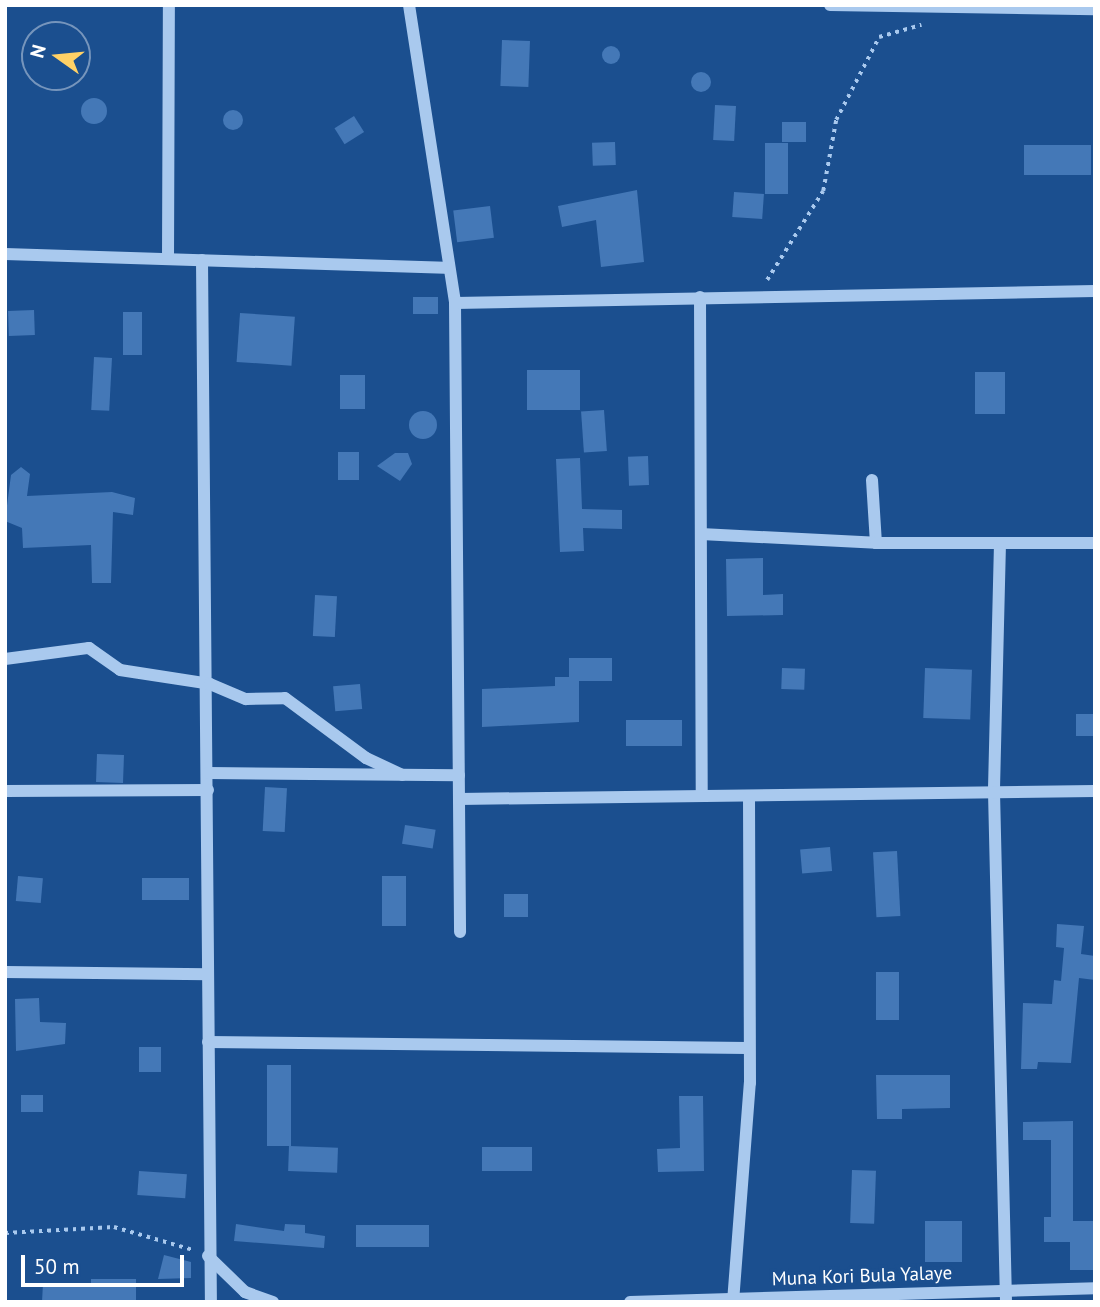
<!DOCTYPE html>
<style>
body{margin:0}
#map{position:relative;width:1100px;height:1307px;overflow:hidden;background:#1b4f8f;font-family:"PT Sans",sans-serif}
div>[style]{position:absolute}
.building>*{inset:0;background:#4478b7;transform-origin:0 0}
.round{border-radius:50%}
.path>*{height:3.5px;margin-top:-1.75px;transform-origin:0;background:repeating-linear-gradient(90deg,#a9c9ee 0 3.5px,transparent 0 8.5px)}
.minor>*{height:12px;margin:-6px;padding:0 6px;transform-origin:6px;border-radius:6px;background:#a9c9ee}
span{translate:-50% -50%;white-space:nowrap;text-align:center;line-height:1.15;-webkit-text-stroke:7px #1b4f8f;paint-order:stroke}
.street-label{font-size:19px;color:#fff}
.frame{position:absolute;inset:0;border:7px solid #fff;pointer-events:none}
.north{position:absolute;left:21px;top:21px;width:70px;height:70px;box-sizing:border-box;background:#1b4f8f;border:2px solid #7695bc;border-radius:50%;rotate:285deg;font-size:19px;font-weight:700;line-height:28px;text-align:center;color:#fff}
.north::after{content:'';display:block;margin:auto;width:24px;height:32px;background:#ffd166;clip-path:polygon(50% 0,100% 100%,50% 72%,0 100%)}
.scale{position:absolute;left:21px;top:1255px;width:163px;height:32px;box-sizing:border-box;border:4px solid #fff;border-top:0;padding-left:9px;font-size:21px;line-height:24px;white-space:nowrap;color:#fff;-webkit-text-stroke:5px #1b4f8f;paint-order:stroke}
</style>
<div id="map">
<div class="building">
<i style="left:502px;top:40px;width:28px;height:46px;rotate:2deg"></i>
<i class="round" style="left:602px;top:46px;width:18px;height:18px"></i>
<i class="round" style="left:691px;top:72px;width:20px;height:20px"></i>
<i class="round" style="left:81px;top:98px;width:26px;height:26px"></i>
<i style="left:715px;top:105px;width:21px;height:35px;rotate:3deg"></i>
<i class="round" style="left:223px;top:110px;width:20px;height:20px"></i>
<i style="left:354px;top:116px;width:19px;height:23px;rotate:58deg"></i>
<i style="left:782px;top:122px;width:24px;height:20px"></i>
<i style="left:615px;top:142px;width:23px;height:23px;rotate:88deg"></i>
<i style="left:765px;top:143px;width:23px;height:51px"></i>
<i style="left:1024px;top:145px;width:67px;height:30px"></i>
<i style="clip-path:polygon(637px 190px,644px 262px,601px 267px,596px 220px,562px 227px,558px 206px)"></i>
<i style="left:734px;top:192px;width:30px;height:25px;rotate:4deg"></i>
<i style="left:490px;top:206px;width:32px;height:37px;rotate:83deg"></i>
<i style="left:413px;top:297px;width:25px;height:17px"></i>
<i style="left:34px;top:310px;width:25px;height:26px;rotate:88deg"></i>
<i style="left:123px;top:312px;width:19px;height:43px"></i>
<i style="left:240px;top:313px;width:55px;height:49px;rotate:4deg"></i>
<i style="left:94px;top:357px;width:18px;height:53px;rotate:3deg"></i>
<i style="left:527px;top:370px;width:53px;height:40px"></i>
<i style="left:975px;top:372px;width:30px;height:42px"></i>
<i style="left:340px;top:375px;width:25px;height:34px"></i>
<i style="left:604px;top:410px;width:41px;height:23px;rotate:86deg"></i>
<i class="round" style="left:409px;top:411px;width:28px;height:28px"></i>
<i style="left:338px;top:452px;width:21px;height:28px"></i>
<i style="clip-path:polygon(395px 453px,408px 453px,412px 464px,400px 481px,377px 466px)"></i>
<i style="left:648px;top:456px;width:29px;height:20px;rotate:88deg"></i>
<i style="clip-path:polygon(580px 458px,582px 509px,622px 510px,622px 529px,583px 528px,584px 551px,560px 552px,556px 459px)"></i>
<i style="clip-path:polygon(21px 467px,30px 474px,27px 496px,112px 492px,135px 498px,133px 515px,113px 512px,111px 583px,92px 583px,91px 545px,23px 548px,22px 528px,5px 521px,11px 475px)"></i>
<i style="clip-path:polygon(763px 558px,763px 595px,783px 594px,783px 615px,727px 616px,726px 559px)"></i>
<i style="left:315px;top:595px;width:22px;height:41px;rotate:3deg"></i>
<i style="clip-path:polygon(569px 658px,612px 658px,612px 681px,579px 681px,579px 722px,482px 727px,482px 689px,555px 686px,555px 677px,569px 677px)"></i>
<i style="left:782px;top:668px;width:23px;height:21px;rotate:2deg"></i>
<i style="left:925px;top:668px;width:47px;height:50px;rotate:2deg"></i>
<i style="left:360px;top:684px;width:25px;height:27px;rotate:85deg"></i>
<i style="left:1076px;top:714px;width:19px;height:22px"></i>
<i style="left:626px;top:720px;width:56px;height:26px"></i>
<i style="left:97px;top:754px;width:27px;height:28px;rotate:2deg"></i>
<i style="left:265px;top:787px;width:22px;height:44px;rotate:3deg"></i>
<i style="left:405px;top:825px;width:31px;height:19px;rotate:9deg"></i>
<i style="left:830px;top:847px;width:24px;height:30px;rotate:85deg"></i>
<i style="left:897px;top:851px;width:65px;height:24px;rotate:87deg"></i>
<i style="left:18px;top:876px;width:25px;height:25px;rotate:5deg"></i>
<i style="left:382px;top:876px;width:24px;height:50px"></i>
<i style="left:142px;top:878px;width:47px;height:22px"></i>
<i style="left:528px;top:894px;width:23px;height:24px;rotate:90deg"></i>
<i style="clip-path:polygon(1057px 924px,1084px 926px,1081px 954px,1095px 956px,1095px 980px,1079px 978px,1071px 1063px,1038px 1062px,1037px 1069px,1021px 1069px,1023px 1003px,1052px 1004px,1054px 980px,1061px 981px,1064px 948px,1056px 947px)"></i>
<i style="left:876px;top:972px;width:23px;height:48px"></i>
<i style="clip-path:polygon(39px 998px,40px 1022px,66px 1023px,65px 1044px,16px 1051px,15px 999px)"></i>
<i style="left:139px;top:1047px;width:22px;height:25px"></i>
<i style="left:267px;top:1065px;width:24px;height:81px"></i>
<i style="clip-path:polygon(876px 1075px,950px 1075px,950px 1108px,902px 1109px,902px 1119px,877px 1119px)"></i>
<i style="left:21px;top:1095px;width:22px;height:17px"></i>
<i style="clip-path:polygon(679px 1096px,703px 1096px,704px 1171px,658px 1172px,657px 1149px,680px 1148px)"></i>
<i style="clip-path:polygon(1073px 1121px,1073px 1221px,1095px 1221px,1095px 1270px,1070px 1270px,1070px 1242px,1044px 1242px,1044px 1217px,1051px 1217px,1051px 1140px,1023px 1140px,1023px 1122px)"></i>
<i style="left:289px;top:1146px;width:49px;height:25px;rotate:2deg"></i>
<i style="left:482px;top:1147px;width:50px;height:24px"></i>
<i style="left:852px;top:1170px;width:24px;height:53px;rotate:2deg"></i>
<i style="left:139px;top:1171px;width:48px;height:24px;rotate:4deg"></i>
<i style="left:925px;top:1221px;width:37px;height:41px"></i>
<i style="clip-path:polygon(236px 1224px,284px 1231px,285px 1224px,305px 1225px,305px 1233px,325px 1236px,324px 1248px,234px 1241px)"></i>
<i style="left:356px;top:1225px;width:73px;height:22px"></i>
<i style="clip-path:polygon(164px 1255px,191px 1262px,191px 1278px,158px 1279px)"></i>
<i style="clip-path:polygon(91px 1279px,136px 1279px,136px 1302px,42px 1302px,43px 1283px,91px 1284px)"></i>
</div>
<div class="path">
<i style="left:767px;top:280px;width:105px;rotate:-57.8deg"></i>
<i style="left:823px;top:191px;width:72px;rotate:-79.6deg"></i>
<i style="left:836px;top:120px;width:93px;rotate:-62.6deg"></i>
<i style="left:879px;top:37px;width:44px;rotate:-15.9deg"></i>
<i style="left:5px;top:1233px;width:109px;rotate:-3.2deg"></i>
<i style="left:114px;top:1227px;width:82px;rotate:16.2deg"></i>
</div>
<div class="minor">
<i style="left:409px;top:5px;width:302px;rotate:81.2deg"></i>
<i style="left:455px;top:303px;width:629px;rotate:89.54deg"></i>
<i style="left:830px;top:5px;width:265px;rotate:0.9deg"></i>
<i style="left:5px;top:254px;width:440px;rotate:1.8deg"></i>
<i style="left:168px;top:259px;width:254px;rotate:-89.8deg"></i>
<i style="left:202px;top:260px;width:1042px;rotate:89.51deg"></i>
<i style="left:700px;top:297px;width:499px;rotate:89.8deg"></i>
<i style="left:455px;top:303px;width:640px;rotate:-1.07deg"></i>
<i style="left:872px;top:480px;width:63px;rotate:86.4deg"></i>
<i style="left:701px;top:534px;width:175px;rotate:2.9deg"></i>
<i style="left:876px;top:543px;width:219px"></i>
<i style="left:1000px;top:543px;width:249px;rotate:91.4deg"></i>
<i style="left:994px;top:792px;width:510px;rotate:88.65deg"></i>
<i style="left:5px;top:659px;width:85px;rotate:-7.5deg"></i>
<i style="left:89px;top:648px;width:38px;rotate:35deg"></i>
<i style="left:120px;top:670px;width:91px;rotate:8.8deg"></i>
<i style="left:210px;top:684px;width:39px;rotate:23deg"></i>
<i style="left:246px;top:699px;width:39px;rotate:-1deg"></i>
<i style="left:285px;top:698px;width:101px;rotate:36.5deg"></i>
<i style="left:366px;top:758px;width:40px;rotate:25deg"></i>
<i style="left:208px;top:773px;width:251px;rotate:0.5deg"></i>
<i style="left:5px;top:791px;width:203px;rotate:-0.3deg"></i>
<i style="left:459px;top:799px;width:636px;rotate:-0.72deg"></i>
<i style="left:5px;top:972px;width:203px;rotate:0.6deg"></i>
<i style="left:208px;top:1042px;width:539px;rotate:0.64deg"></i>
<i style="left:208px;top:1256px;width:52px;rotate:44.2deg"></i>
<i style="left:245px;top:1292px;width:30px;rotate:20deg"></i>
<i style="left:630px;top:1302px;width:465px;rotate:-1.7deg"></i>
<i style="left:733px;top:1302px;width:220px;rotate:-85.6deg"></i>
<i style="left:750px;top:1083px;width:287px;rotate:-90.2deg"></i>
</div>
<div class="street-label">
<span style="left:862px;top:1276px;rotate:-2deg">Muna Kori Bula Yalaye</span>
</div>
<div class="frame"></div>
<div class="north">N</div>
<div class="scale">50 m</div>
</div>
